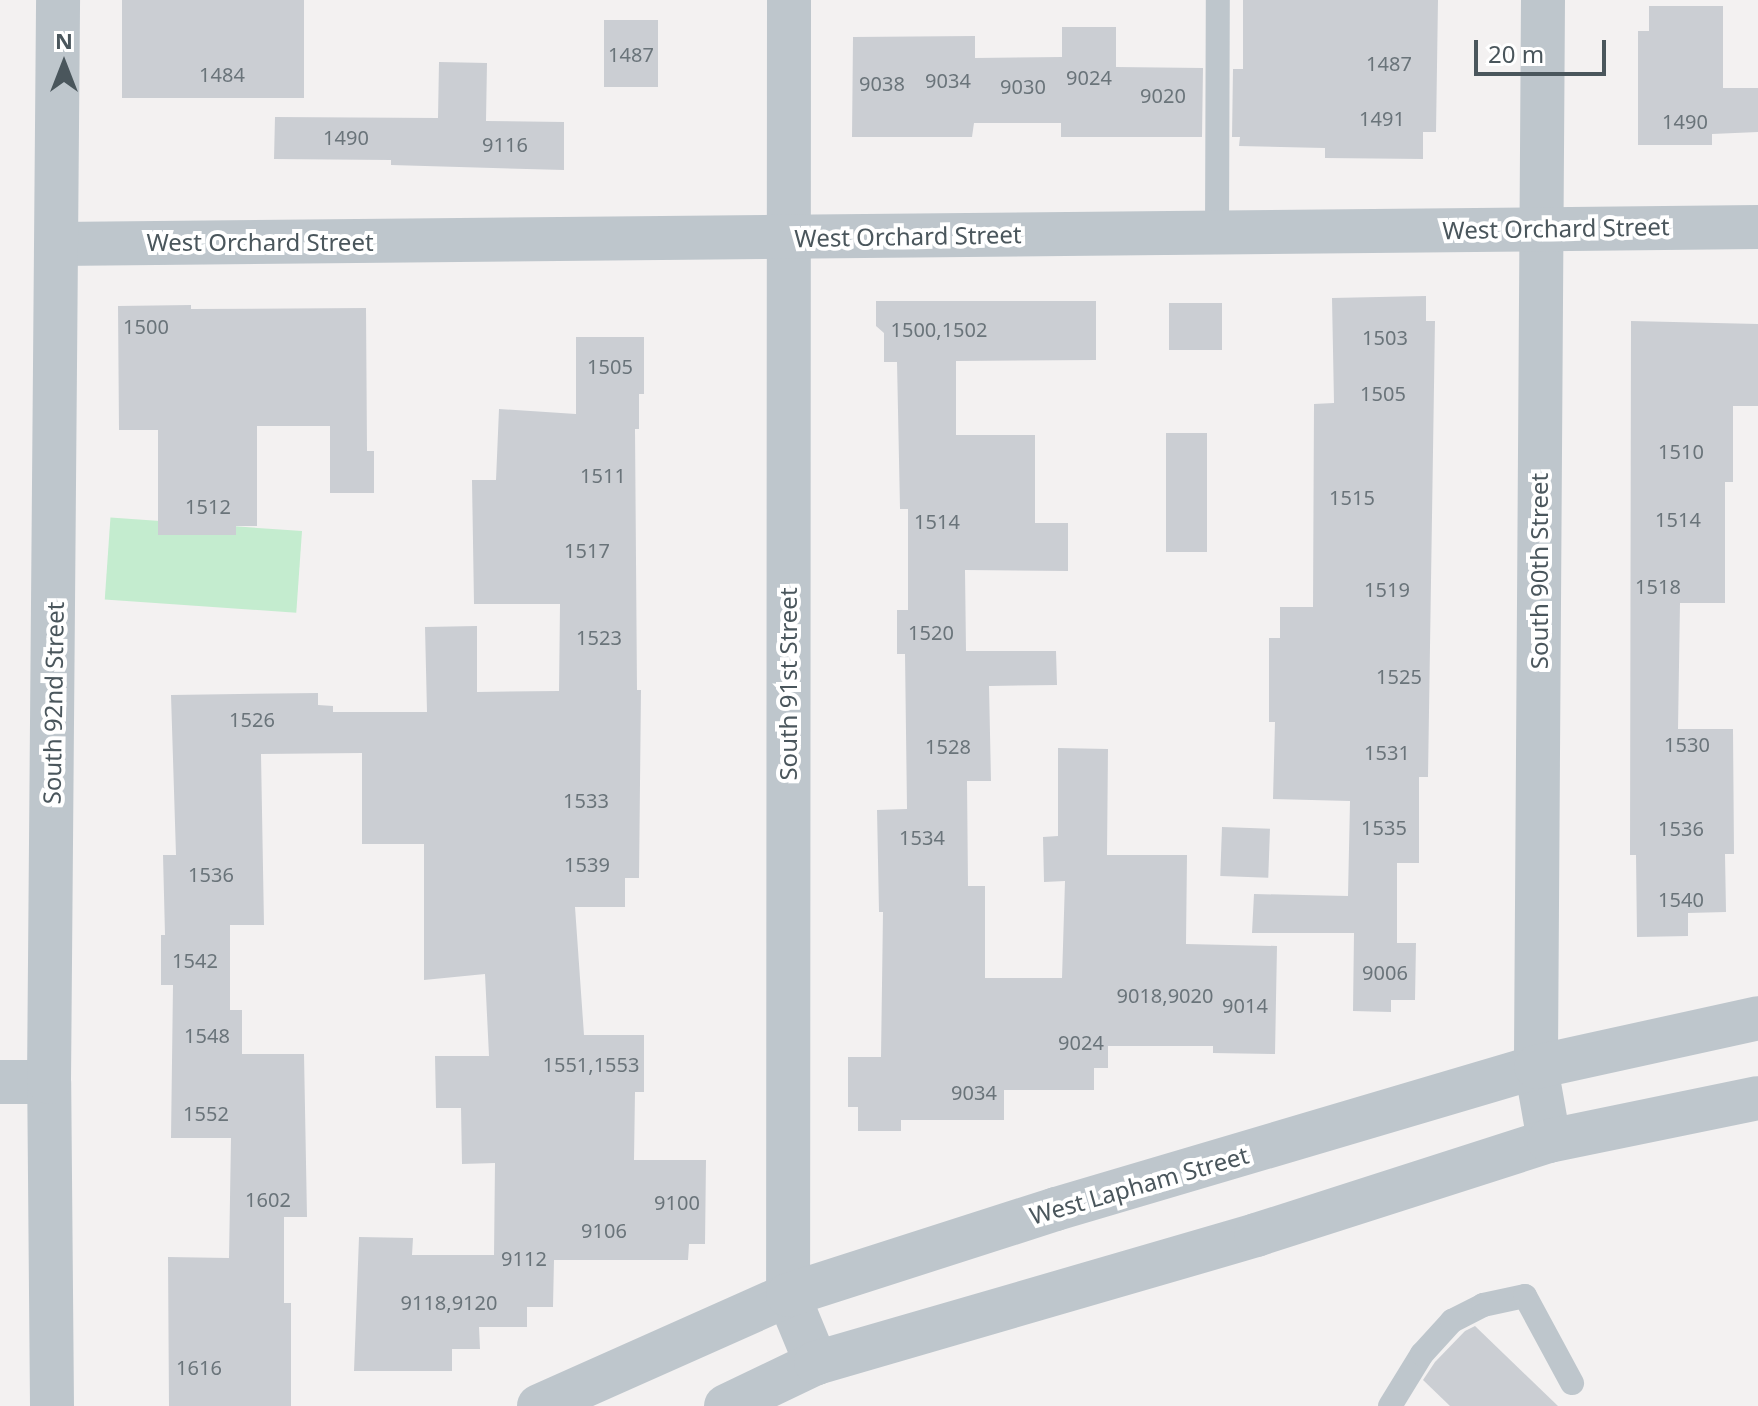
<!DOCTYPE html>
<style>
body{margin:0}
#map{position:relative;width:1758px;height:1406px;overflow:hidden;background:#f3f1f1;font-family:"Noto Sans",sans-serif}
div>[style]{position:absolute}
.green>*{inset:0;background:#c4eccf;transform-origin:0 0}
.building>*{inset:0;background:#cbced3;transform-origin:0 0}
.service>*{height:24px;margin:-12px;padding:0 12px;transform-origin:12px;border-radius:12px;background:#bec6cc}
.minor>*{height:44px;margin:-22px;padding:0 22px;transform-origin:22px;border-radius:22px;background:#bec6cc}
.tertiary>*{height:44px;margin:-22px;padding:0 22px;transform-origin:22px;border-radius:22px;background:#bec6cc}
span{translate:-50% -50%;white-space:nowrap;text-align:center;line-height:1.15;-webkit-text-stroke:8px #fff;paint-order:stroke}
.number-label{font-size:20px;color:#6a747a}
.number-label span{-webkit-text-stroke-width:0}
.street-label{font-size:24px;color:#4a565c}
.north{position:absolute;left:24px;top:24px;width:80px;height:80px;-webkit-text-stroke:6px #fff;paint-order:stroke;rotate:0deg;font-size:22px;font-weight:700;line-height:32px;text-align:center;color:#4a565c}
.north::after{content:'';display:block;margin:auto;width:28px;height:36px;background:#4a565c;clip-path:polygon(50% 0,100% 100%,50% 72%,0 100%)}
.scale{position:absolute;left:1474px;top:40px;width:132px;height:36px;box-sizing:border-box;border:4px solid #4a565c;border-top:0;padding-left:10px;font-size:24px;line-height:28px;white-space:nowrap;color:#4a565c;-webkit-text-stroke:6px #fff;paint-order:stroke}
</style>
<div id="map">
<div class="green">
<i style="left:302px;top:531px;width:82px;height:192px;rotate:94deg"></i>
</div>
<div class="building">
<i style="left:122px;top:0;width:182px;height:98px"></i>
<i style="clip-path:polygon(1243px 0,1438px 0,1436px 132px,1423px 132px,1423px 159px,1325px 158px,1325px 148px,1239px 146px,1240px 137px,1232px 137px,1233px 69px,1243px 69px)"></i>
<i style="clip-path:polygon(1649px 6px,1723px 6px,1723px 88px,1758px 88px,1758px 132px,1712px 134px,1712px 145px,1638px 145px,1638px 31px,1649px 31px)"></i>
<i style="left:604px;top:20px;width:54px;height:67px"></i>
<i style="clip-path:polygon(1062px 27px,1116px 27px,1116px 67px,1203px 68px,1202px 137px,1061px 137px,1061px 123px,974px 123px,972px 137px,852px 137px,853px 37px,975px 36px,975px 58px,1062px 57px)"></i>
<i style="clip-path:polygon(439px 62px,487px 63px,486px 121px,564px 122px,564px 170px,391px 165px,391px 160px,274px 159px,275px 117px,438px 118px)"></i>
<i style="clip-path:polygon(1426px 296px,1426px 321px,1435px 321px,1428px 777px,1419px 777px,1419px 863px,1397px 863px,1397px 943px,1416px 943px,1415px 1000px,1391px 1000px,1391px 1012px,1353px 1011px,1354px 933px,1252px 933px,1254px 894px,1348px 896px,1350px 801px,1273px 799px,1275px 722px,1269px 722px,1269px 638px,1280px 638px,1280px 607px,1313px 607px,1314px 404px,1334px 403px,1332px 298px)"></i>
<i style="clip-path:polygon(876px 301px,1096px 301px,1096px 360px,956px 361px,956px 435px,1035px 435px,1035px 523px,1068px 523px,1068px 571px,965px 570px,966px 651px,1056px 651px,1057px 685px,989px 686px,991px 781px,967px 781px,968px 886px,985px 886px,985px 978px,1062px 978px,1065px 881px,1044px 882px,1043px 837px,1058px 836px,1058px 748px,1108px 749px,1107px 855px,1187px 855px,1186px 944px,1277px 946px,1275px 1054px,1213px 1053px,1213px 1046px,1108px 1046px,1108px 1068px,1094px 1068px,1094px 1090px,1004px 1090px,1004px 1120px,901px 1120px,901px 1131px,858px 1131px,858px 1107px,848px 1107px,848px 1057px,881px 1057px,883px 912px,879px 912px,877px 810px,907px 809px,905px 654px,897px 654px,897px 610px,908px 610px,908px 509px,900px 509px,897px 362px,884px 362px,884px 333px,876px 326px)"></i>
<i style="left:1169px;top:303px;width:53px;height:47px"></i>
<i style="clip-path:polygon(191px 305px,191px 309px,366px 308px,367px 451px,374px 451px,374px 493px,330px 493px,330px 426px,257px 426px,257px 526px,236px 526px,236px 535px,158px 535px,158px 430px,119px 430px,118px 306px)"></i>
<i style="clip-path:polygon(1631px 321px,1758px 324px,1758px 406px,1733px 406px,1733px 482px,1725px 482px,1725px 603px,1680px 603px,1678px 729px,1733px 729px,1734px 854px,1725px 854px,1726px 912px,1688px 913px,1688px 936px,1637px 937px,1636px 855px,1630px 855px)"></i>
<i style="clip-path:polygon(576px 337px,644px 337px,644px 394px,639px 394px,639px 429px,635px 429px,637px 690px,641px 690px,639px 878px,625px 878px,625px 907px,575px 907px,584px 1035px,644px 1035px,644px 1092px,635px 1092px,634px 1160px,706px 1160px,705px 1244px,689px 1244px,688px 1260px,554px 1260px,553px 1307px,527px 1307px,527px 1327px,479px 1327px,480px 1349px,452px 1349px,452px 1371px,354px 1371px,359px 1237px,413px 1238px,412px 1255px,494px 1255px,495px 1163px,462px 1164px,461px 1108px,436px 1108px,435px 1056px,489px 1056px,485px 974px,424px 980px,424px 844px,362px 844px,362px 753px,261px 754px,264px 925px,230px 925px,230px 1010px,242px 1010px,242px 1054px,304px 1054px,307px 1217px,284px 1217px,284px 1303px,291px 1303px,291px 1406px,169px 1406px,168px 1257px,229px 1258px,231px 1138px,171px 1138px,173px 985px,161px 985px,161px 935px,165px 935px,163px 855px,176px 855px,171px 695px,318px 693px,318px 705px,333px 706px,333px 712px,427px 712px,425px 627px,477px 626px,477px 692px,559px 691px,560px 604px,474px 604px,472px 480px,496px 480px,499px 409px,576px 414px)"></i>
<i style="left:1166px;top:433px;width:41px;height:119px"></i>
<i style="left:1222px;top:827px;width:48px;height:49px;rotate:2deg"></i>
<i style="clip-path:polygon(1475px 1326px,1558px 1406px,1450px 1406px,1423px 1380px,1435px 1362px,1465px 1331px)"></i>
</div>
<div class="service">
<i style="left:1217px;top:233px;width:233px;rotate:-89.8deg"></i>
<i style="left:1390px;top:1406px;width:61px;rotate:-58.4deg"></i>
<i style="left:1422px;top:1354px;width:45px;rotate:-47.7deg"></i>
<i style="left:1452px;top:1321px;width:35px;rotate:-27deg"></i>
<i style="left:1483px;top:1305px;width:43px;rotate:-12.1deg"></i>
<i style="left:1525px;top:1296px;width:99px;rotate:61.6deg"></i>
</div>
<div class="minor">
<i style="left:789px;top:0;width:1295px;rotate:90.04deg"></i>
<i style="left:788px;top:1295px;width:74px;rotate:67.6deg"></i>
<i style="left:1543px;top:0;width:1067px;rotate:90.38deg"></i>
<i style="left:1536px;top:1067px;width:75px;rotate:80deg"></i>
<i style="left:57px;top:244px;width:1701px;rotate:-0.57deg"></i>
<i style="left:0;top:1082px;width:49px"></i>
<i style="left:539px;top:1406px;width:273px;rotate:-24deg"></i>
<i style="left:788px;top:1295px;width:281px;rotate:-17.8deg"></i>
<i style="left:1056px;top:1209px;width:501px;rotate:-16.48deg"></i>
<i style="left:1536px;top:1067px;width:227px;rotate:-12.4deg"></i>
<i style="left:726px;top:1406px;width:100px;rotate:-25.5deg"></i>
<i style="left:816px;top:1363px;width:458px;rotate:-16.2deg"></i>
<i style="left:1256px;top:1235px;width:308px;rotate:-17.8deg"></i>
<i style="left:1549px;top:1141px;width:213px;rotate:-11.6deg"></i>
</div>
<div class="tertiary">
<i style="left:52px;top:1406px;width:324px;rotate:-90.5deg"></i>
<i style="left:49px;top:1082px;width:1082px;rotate:-89.52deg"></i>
</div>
<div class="number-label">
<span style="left:631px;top:54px">1487</span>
<span style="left:1389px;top:63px">1487</span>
<span style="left:222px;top:74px">1484</span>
<span style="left:1089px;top:77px">9024</span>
<span style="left:948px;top:80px">9034</span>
<span style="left:882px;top:83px">9038</span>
<span style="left:1023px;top:86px">9030</span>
<span style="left:1163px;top:95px">9020</span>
<span style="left:1382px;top:118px">1491</span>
<span style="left:1685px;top:121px">1490</span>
<span style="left:346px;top:137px">1490</span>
<span style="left:505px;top:144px">9116</span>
<span style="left:146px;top:326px">1500</span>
<span style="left:939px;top:329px">1500,1502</span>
<span style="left:1385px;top:337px">1503</span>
<span style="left:610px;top:366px">1505</span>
<span style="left:1383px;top:393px">1505</span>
<span style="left:1681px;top:451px">1510</span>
<span style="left:603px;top:475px">1511</span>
<span style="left:1352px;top:497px">1515</span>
<span style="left:208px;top:506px">1512</span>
<span style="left:1678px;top:519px">1514</span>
<span style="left:937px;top:521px">1514</span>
<span style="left:587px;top:550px">1517</span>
<span style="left:1658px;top:586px">1518</span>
<span style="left:1387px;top:589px">1519</span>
<span style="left:931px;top:632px">1520</span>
<span style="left:599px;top:637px">1523</span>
<span style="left:1399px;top:676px">1525</span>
<span style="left:252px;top:719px">1526</span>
<span style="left:1687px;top:744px">1530</span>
<span style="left:948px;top:746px">1528</span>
<span style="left:1387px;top:752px">1531</span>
<span style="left:586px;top:800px">1533</span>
<span style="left:1384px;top:827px">1535</span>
<span style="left:1681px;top:828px">1536</span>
<span style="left:922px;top:837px">1534</span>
<span style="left:587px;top:864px">1539</span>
<span style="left:211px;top:874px">1536</span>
<span style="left:1681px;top:899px">1540</span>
<span style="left:195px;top:960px">1542</span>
<span style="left:1385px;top:972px">9006</span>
<span style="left:1165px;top:995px">9018,9020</span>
<span style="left:1245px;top:1005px">9014</span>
<span style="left:207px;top:1035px">1548</span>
<span style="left:1081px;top:1042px">9024</span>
<span style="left:591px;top:1064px">1551,1553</span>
<span style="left:974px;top:1092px">9034</span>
<span style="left:206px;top:1113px">1552</span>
<span style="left:268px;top:1199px">1602</span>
<span style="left:677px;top:1202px">9100</span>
<span style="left:604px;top:1230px">9106</span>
<span style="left:524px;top:1258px">9112</span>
<span style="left:449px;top:1302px">9118,9120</span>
<span style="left:199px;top:1367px">1616</span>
</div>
<div class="street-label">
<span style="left:1556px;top:228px;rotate:-1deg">West Orchard Street</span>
<span style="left:908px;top:236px;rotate:-1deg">West Orchard Street</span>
<span style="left:260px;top:242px">West Orchard Street</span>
<span style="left:1539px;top:571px;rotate:-90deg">South 90th Street</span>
<span style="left:788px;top:684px;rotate:-90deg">South 91st Street</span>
<span style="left:53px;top:703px;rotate:-89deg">South 92nd Street</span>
<span style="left:1139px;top:1185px;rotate:-16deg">West Lapham Street</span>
</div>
<div class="north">N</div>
<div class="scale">20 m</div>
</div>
